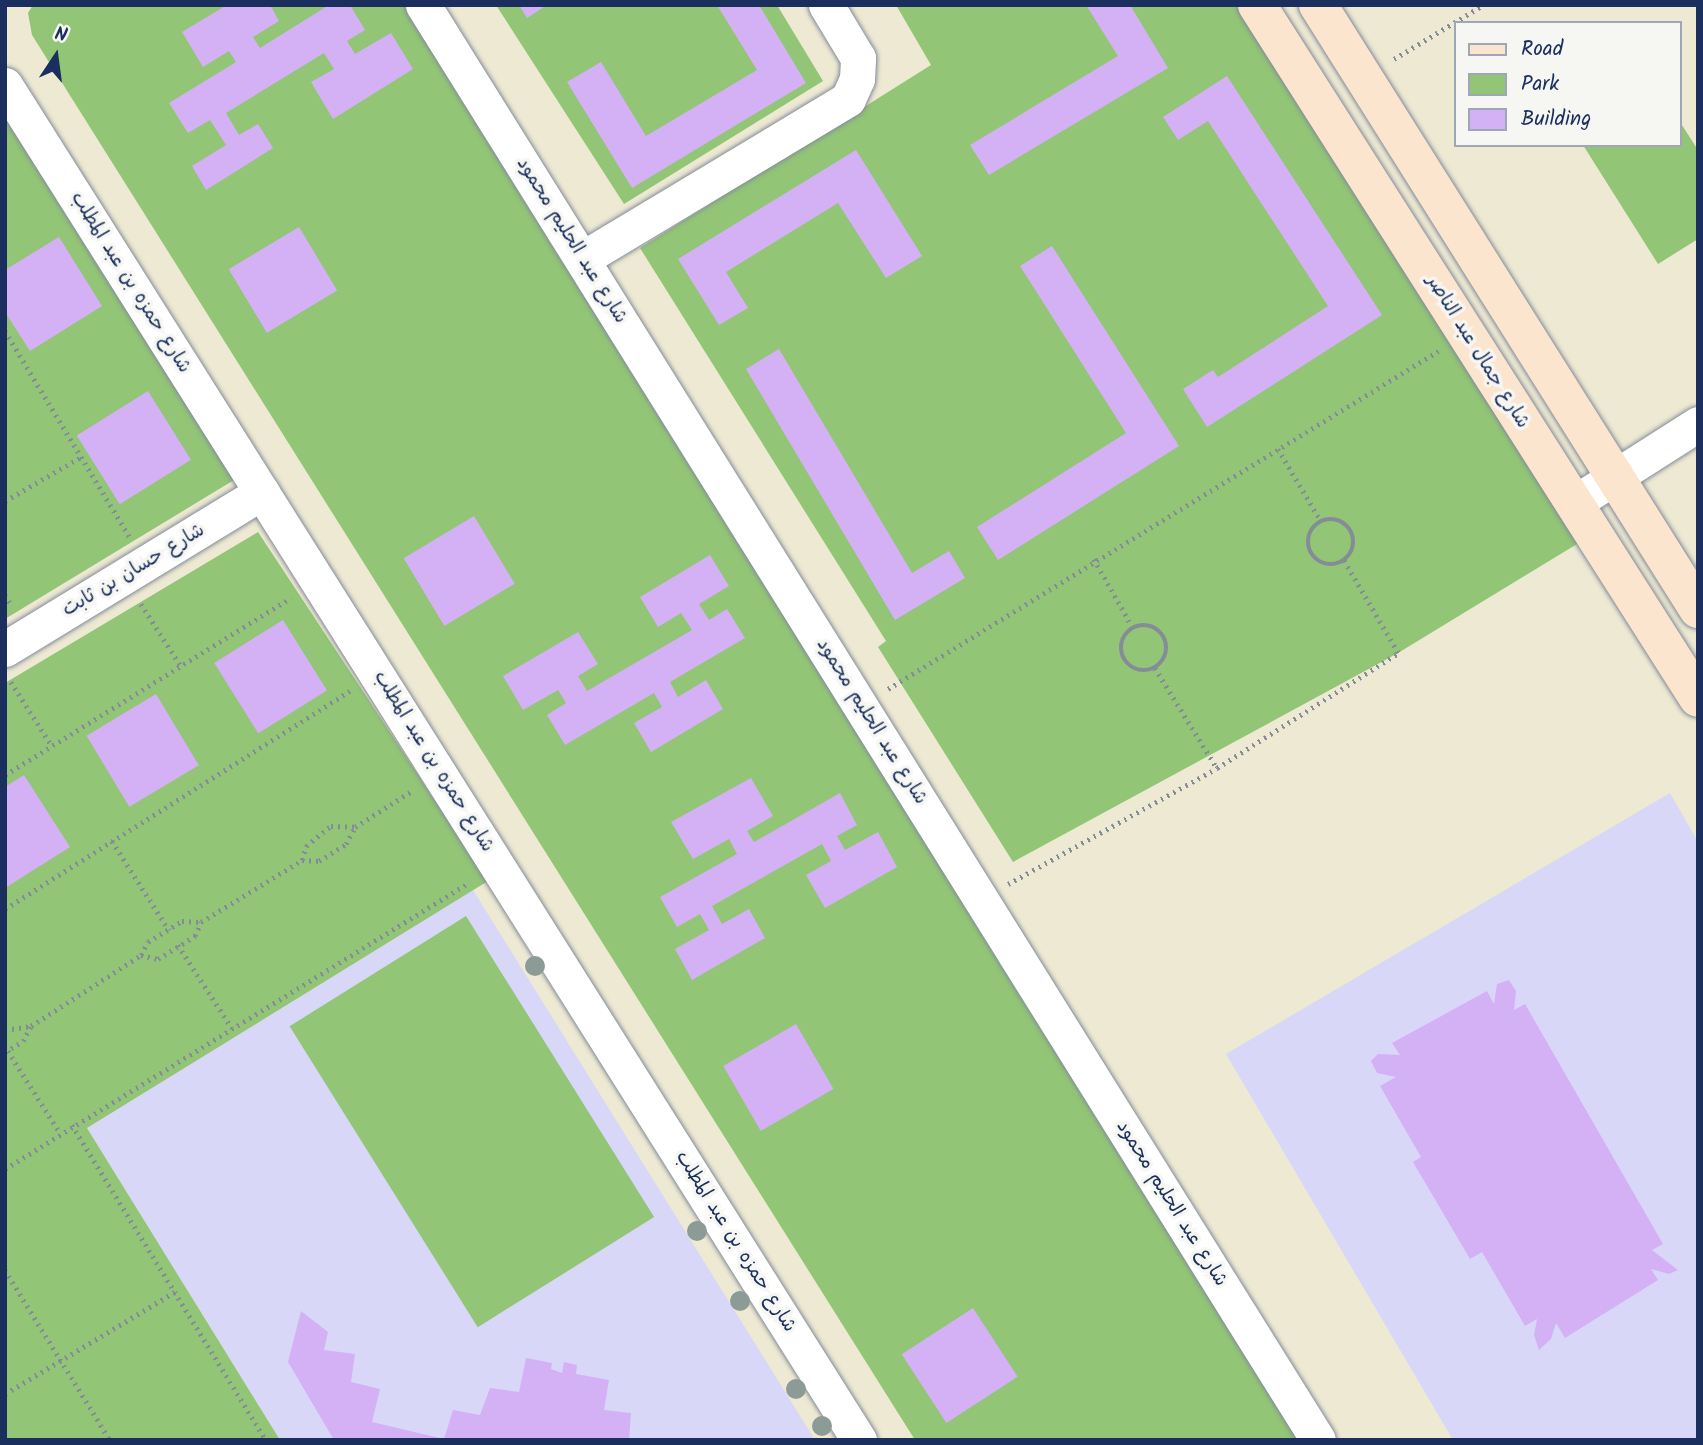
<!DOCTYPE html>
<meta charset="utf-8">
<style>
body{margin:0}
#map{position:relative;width:1703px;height:1445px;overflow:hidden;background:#ede9d3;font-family:Kalam,"Playpen Sans Arabic",sans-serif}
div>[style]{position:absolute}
.built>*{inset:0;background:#d8d7f8}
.green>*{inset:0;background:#92c576;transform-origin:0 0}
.building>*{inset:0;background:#d4b1f4;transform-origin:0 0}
.path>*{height:4.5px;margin-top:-2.25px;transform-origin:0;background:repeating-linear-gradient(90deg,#848c98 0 2px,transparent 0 7px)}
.path>.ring{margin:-2.25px;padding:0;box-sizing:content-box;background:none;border:4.5px solid #848c98;border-radius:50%}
.roads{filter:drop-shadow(0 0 2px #848c98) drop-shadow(0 0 2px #848c98)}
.street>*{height:35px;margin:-17.5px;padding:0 17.5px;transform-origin:17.5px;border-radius:17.5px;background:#fff}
.secondary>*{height:38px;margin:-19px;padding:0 19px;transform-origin:19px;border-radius:19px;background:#fce5cf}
.trees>*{width:20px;height:20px;margin:-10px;border-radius:50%;background:#8d9b96}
span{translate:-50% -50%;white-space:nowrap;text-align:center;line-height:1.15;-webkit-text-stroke:7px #f6f6f2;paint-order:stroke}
.street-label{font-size:19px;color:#1b2f5e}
.frame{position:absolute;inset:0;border:7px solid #1b2f5e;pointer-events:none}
.legend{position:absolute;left:1454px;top:21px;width:228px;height:126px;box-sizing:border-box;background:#f6f6f2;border:2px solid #9ea6b7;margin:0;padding:9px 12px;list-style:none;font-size:21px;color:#1b2f5e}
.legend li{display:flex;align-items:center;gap:14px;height:35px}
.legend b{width:35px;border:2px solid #9ea6b7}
.north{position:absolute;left:21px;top:21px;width:70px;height:70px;-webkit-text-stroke:5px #f6f6f2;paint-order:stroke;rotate:13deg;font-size:19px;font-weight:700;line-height:28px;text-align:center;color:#1b2f5e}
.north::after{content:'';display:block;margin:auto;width:24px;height:32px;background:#1b2f5e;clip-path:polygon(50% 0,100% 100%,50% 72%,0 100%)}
</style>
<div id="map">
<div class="built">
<i style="clip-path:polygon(1670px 793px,1698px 842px,1698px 1440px,1453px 1440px,1226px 1054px)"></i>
<i style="clip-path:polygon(473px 890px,815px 1440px,280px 1440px,87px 1128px)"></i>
</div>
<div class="green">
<i style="clip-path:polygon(33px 5px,411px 5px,1300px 1440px,915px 1440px,32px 35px,28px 13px)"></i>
<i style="clip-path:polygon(496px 5px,777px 5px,823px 81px,624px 204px)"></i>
<i style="clip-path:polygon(896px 5px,1242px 5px,1582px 541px,1398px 653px,1013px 862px,878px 647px,886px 641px,640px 248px,931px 65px)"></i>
<i style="clip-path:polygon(5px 118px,234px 480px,5px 619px)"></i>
<i style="clip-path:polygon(1680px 122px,1698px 150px,1698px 239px,1658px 264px,1583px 145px,1680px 145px)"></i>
<i style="clip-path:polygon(258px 532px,488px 881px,87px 1128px,280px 1440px,5px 1440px,5px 683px)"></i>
<i style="left:466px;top:916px;width:355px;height:208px;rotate:58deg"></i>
</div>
<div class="building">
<i style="clip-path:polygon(227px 5px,270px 5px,279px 21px,253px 37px,260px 48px,329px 5px,350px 5px,365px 30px,347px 41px,355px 54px,391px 33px,413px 69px,333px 119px,311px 82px,334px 69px,324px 53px,226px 113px,239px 135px,258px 124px,273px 148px,206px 190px,192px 166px,226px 145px,210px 120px,188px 133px,169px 103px,236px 62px,229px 51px,203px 67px,182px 32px)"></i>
<i style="clip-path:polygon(519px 5px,547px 5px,527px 18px)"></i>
<i style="clip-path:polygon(717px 5px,759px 5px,806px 83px,632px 188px,567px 82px,601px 62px,646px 136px,757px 70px)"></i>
<i style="clip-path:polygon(1086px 5px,1130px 5px,1168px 68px,989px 175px,970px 145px,1118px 56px)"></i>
<i style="clip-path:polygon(1227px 76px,1382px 315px,1207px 427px,1183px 389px,1213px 370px,1218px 377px,1328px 306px,1208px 121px,1178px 140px,1163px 117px)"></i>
<i style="clip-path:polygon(856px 150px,922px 256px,886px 278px,838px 203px,726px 272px,748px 308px,719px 325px,678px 259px)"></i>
<i style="left:299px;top:227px;width:74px;height:82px;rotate:59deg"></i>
<i style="clip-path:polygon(59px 237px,102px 306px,30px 351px,5px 312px,5px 270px)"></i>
<i style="clip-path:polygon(1052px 246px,1179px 446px,998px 560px,977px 527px,1126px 433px,1020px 266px)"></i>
<i style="clip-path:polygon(779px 349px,912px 573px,949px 551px,965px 578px,895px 620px,746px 369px)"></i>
<i style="left:148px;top:391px;width:81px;height:84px;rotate:58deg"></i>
<i style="left:474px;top:516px;width:79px;height:82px;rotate:59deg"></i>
<i style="clip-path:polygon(710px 555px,729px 586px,699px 604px,709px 620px,727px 609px,745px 638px,670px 682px,678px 697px,706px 680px,723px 709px,651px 752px,634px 723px,662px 707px,654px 693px,565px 745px,547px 715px,566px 703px,558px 690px,523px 710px,503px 676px,578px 632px,598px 664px,578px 676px,587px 691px,692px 630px,681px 613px,658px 627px,640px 597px)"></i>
<i style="left:283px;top:620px;width:83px;height:81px;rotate:58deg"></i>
<i style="left:156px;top:694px;width:83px;height:81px;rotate:59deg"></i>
<i style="clip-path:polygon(24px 775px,70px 847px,5px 888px,5px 787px)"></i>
<i style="clip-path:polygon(751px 778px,773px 816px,747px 831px,754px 842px,840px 793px,857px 825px,837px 836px,845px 850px,878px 832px,897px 867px,825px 908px,806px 875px,831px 861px,822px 844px,712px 906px,722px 924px,749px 909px,765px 938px,692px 980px,675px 949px,709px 930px,700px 914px,677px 927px,660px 897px,737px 854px,729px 839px,693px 859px,671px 822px)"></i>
<i style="clip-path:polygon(1509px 980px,1516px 991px,1514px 1010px,1525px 1004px,1663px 1244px,1652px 1250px,1678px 1270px,1669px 1274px,1651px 1269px,1658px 1280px,1565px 1338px,1556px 1323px,1551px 1339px,1539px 1350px,1534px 1335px,1537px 1319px,1525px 1326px,1482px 1252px,1470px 1259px,1413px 1162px,1421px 1157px,1380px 1086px,1396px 1077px,1377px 1073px,1371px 1061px,1378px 1054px,1400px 1055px,1392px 1043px,1487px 991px,1494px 1004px,1497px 984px)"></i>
<i style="left:796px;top:1024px;width:75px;height:84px;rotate:60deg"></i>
<i style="left:973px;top:1308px;width:82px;height:85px;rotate:57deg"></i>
<i style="clip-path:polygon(301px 1311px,328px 1332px,324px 1350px,355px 1354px,351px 1382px,380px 1389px,372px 1422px,444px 1439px,453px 1410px,480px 1415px,490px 1388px,519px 1392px,526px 1358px,552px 1363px,551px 1369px,562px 1373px,564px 1362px,577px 1365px,576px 1374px,609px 1380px,604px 1410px,631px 1413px,629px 1440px,334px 1440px,288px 1362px)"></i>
</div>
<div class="path">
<i style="left:1394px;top:59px;width:104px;rotate:-31.2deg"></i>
<i style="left:5px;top:331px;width:241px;rotate:58.8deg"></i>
<i style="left:1278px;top:449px;width:84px;rotate:59.2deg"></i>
<i style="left:5px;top:501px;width:88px;rotate:-30.1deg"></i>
<i class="ring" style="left:1308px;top:519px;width:41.5px;height:41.5px"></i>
<i style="left:1094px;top:559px;width:79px;rotate:60.5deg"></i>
<i style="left:5px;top:595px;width:13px;rotate:58deg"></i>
<i style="left:141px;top:604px;width:74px;rotate:57.2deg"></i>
<i class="ring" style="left:1121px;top:625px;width:41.5px;height:41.5px"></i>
<i style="left:1155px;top:668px;width:118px;rotate:58.2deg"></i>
<i style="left:11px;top:682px;width:76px;rotate:57.4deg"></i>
<i style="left:888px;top:689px;width:646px;rotate:-31.57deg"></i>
<i style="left:5px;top:775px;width:336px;rotate:-31.8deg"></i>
<i style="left:112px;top:841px;width:106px;rotate:57.4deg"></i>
<i style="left:302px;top:860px;width:15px;rotate:-74deg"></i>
<i style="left:306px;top:846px;width:32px;rotate:-39deg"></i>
<i style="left:331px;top:826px;width:24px;rotate:2deg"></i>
<i style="left:1008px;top:884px;width:239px;rotate:-29deg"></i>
<i style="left:1217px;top:768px;width:214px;rotate:-32.4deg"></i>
<i style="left:1398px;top:653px;width:107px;rotate:-120.4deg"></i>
<i style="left:5px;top:909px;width:408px;rotate:-32.3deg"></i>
<i style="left:178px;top:945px;width:99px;rotate:57deg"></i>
<i style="left:141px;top:955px;width:17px;rotate:13deg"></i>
<i style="left:158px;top:959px;width:44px;rotate:-31.9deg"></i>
<i style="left:195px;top:936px;width:15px;rotate:-67deg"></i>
<i style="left:5px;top:1030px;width:26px;rotate:-9deg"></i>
<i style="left:8px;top:1051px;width:97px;rotate:57.6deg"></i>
<i style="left:5px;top:1052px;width:21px;rotate:-31deg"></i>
<i style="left:23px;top:1041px;width:17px;rotate:-62deg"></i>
<i style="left:31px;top:1026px;width:131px;rotate:-32.8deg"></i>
<i style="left:141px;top:955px;width:15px;rotate:-62deg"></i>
<i style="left:148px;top:942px;width:40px;rotate:-32deg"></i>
<i style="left:182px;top:921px;width:19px;rotate:3deg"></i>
<i style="left:201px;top:922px;width:119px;rotate:-31.5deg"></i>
<i style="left:302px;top:860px;width:17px;rotate:3deg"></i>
<i style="left:319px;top:861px;width:32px;rotate:-32deg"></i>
<i style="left:346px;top:844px;width:19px;rotate:-62deg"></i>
<i style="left:355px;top:827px;width:67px;rotate:-32.3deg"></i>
<i style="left:72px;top:1125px;width:370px;rotate:58.4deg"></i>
<i style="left:5px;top:1169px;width:546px;rotate:-31.68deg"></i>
<i style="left:5px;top:1270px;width:200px;rotate:58.3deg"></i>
<i style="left:5px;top:1394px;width:198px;rotate:-31deg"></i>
</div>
<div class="roads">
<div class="street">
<i style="left:423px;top:5px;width:1691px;rotate:58.05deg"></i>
<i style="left:5px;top:85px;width:1602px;rotate:57.78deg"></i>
<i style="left:582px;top:259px;width:310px;rotate:-31deg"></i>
<i style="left:848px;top:99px;width:22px;rotate:-66deg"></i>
<i style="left:857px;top:79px;width:21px;rotate:-87deg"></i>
<i style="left:858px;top:58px;width:62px;rotate:-121.1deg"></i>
<i style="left:1574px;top:503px;width:147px;rotate:-32.5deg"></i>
<i style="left:5px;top:649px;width:301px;rotate:-31.4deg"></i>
</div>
<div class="secondary">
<i style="left:1257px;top:5px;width:821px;rotate:57.53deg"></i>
<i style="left:1318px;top:5px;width:714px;rotate:57.82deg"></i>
</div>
</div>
<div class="trees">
<i style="left:535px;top:966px"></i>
<i style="left:697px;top:1231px"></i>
<i style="left:740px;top:1301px"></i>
<i style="left:796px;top:1389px"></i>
<i style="left:822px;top:1426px"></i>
</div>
<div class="street-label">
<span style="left:571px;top:241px;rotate:58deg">شارع عبد الحليم محمود</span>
<span style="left:130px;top:283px;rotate:58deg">شارع حمزه بن عبد المطلب</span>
<span style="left:1477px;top:352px;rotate:58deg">شارع جمال عبد الناصر</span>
<span style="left:134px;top:571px;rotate:-31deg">شارع حسان بن ثابت</span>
<span style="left:871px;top:722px;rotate:58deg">شارع عبد الحليم محمود</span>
<span style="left:433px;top:762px;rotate:58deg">شارع حمزه بن عبد المطلب</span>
<span style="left:1171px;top:1204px;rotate:58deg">شارع عبد الحليم محمود</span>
<span style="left:735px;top:1242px;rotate:58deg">شارع حمزه بن عبد المطلب</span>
</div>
<div class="frame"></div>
<ul class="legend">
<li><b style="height:9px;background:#fce5cf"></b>Road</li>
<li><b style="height:19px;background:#92c576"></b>Park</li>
<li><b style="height:19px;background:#d4b1f4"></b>Building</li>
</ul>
<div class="north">N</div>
</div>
